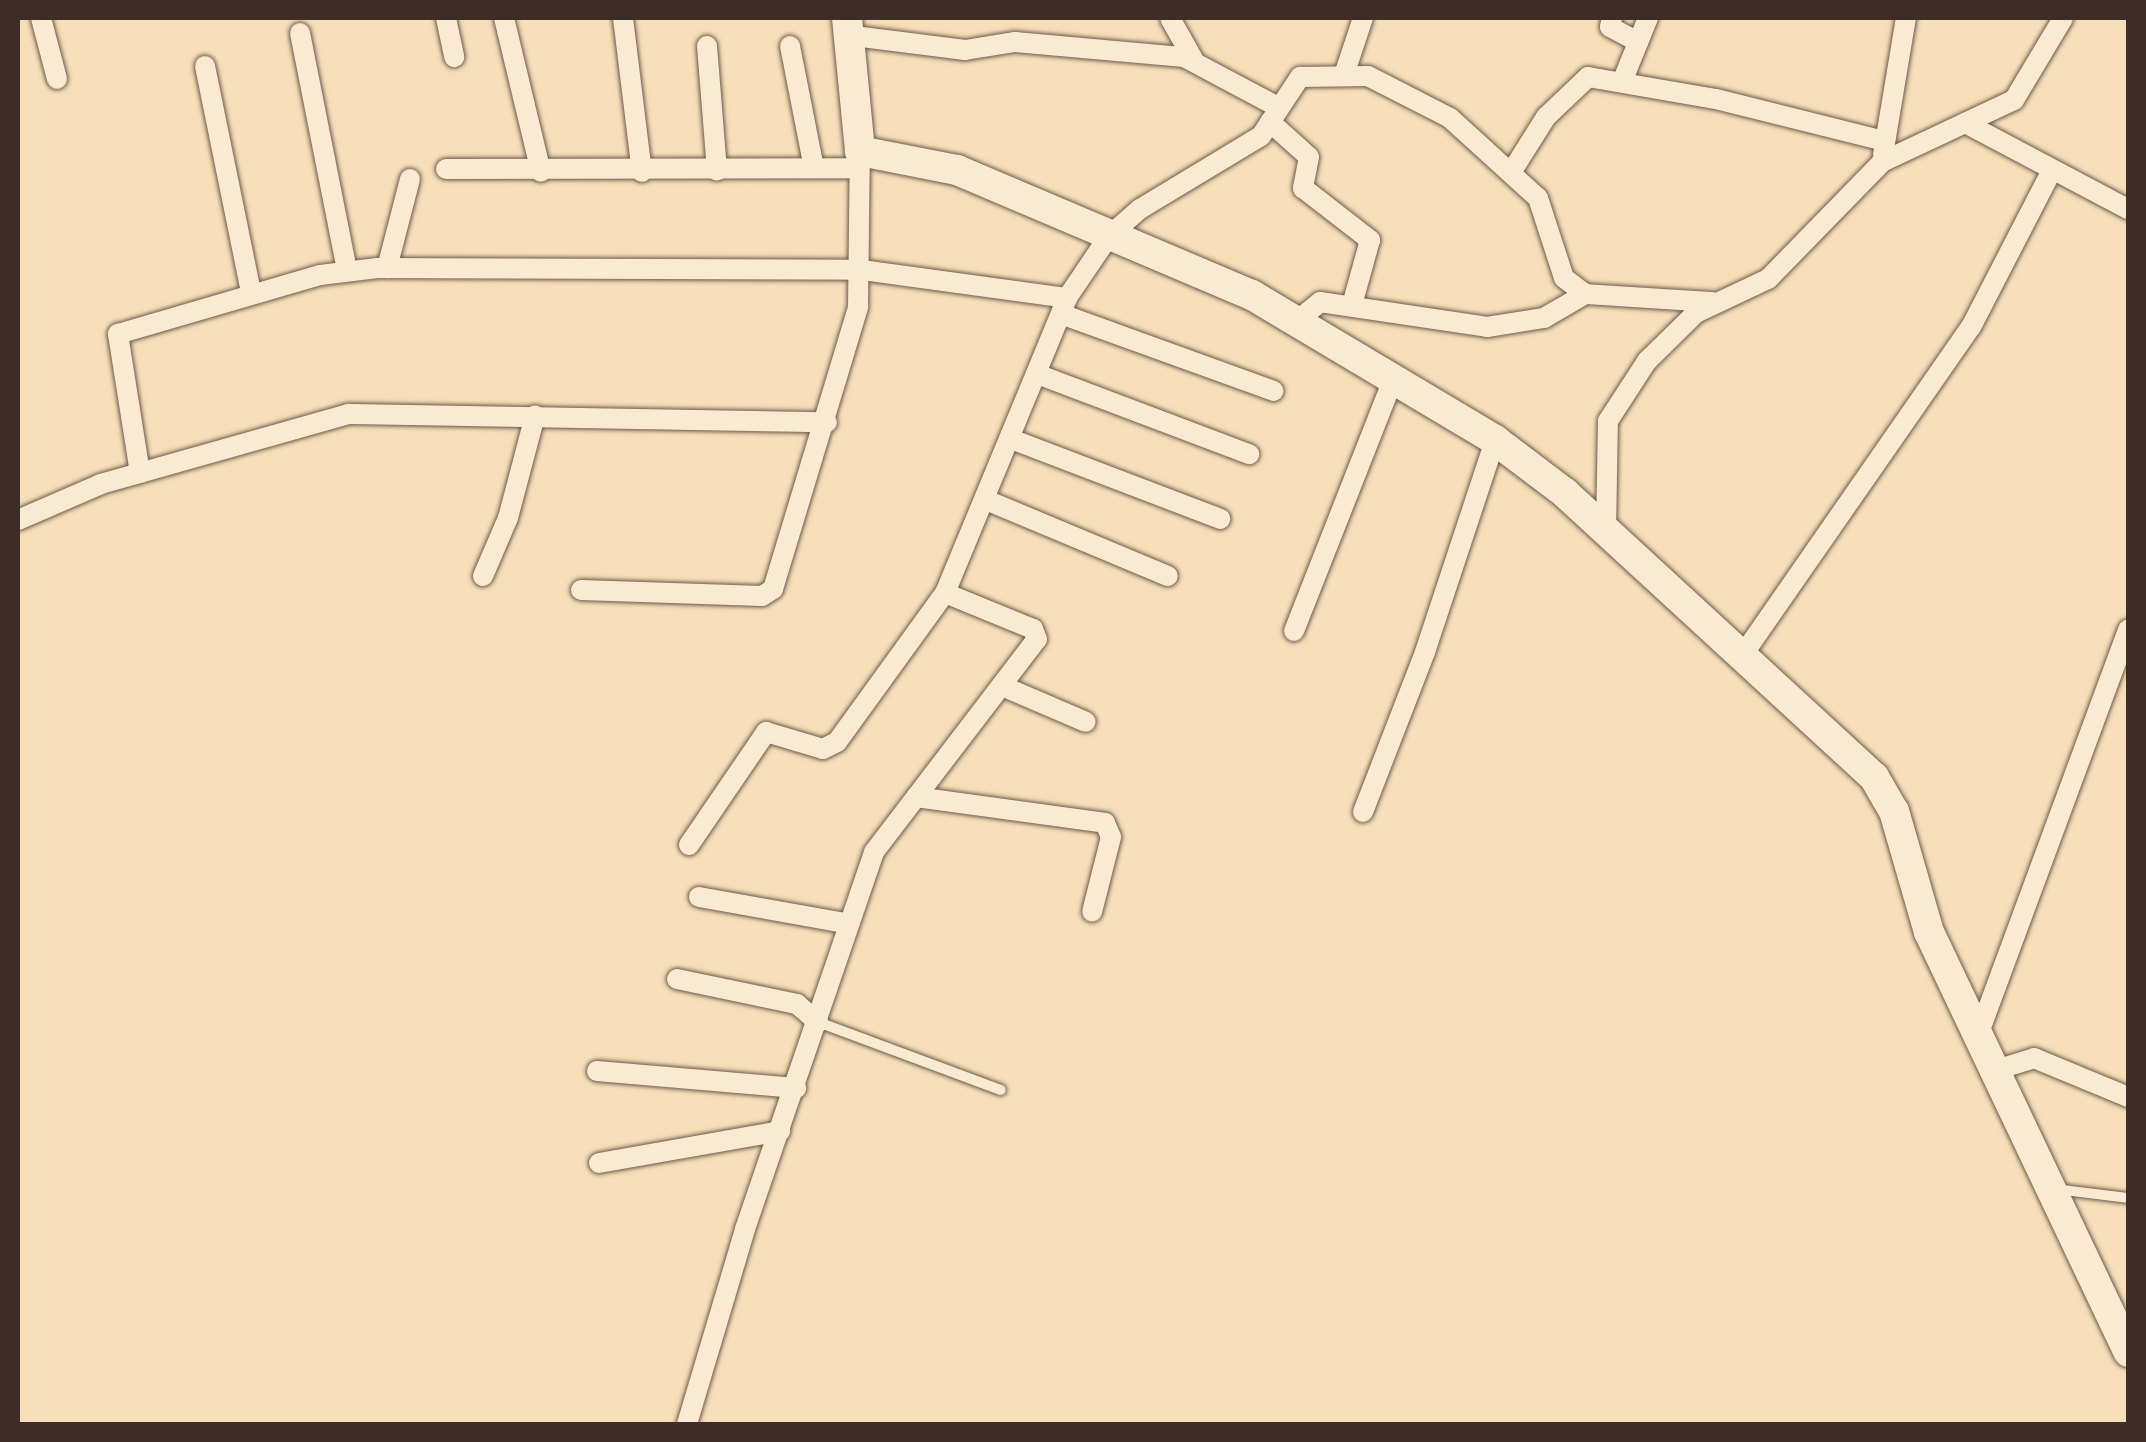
<!DOCTYPE html>
<style>
body{margin:0}
#map{position:relative;width:2146px;height:1442px;overflow:hidden;background:#f7dfb9;font-family:"Libre Caslon Text",serif}
div>[style]{position:absolute}
.roads{filter:drop-shadow(0 0 2px #6c5a4b) drop-shadow(0 0 2px #6c5a4b)}
.lane>*{height:10px;margin:-5px;padding:0 5px;transform-origin:5px;border-radius:5px;background:#faead2}
.street>*{height:20px;margin:-10px;padding:0 10px;transform-origin:10px;border-radius:10px;background:#faead2}
.secondary>*{height:30px;margin:-15px;padding:0 15px;transform-origin:15px;border-radius:15px;background:#faead2}
span{translate:-50% -50%;white-space:nowrap;text-align:center;line-height:1.15;-webkit-text-stroke:10px #faead2;paint-order:stroke}
.frame{position:absolute;inset:0;border:20px solid #3d2d26;pointer-events:none}
</style>
<div id="map">
<div class="roads">
<div class="lane">
<i style="left:818px;top:1022px;width:195px;rotate:20.4deg"></i>
<i style="left:2055px;top:1189px;width:74px;rotate:7deg"></i>
</div>
<div class="street">
<i style="left:41px;top:18px;width:63px;rotate:75.3deg"></i>
<i style="left:446px;top:18px;width:40px;rotate:78deg"></i>
<i style="left:504px;top:18px;width:158px;rotate:76.5deg"></i>
<i style="left:623px;top:18px;width:155px;rotate:83deg"></i>
<i style="left:1170px;top:18px;width:47px;rotate:60.7deg"></i>
<i style="left:1612px;top:18px;width:9px;rotate:103deg"></i>
<i style="left:1610px;top:27px;width:32px;rotate:28deg"></i>
<i style="left:300px;top:33px;width:243px;rotate:78.8deg"></i>
<i style="left:846px;top:35px;width:120px;rotate:7.2deg"></i>
<i style="left:965px;top:50px;width:51px;rotate:-9.1deg"></i>
<i style="left:1015px;top:42px;width:170px;rotate:5.1deg"></i>
<i style="left:1184px;top:57px;width:104px;rotate:28deg"></i>
<i style="left:707px;top:46px;width:125px;rotate:85.4deg"></i>
<i style="left:790px;top:46px;width:124px;rotate:78.9deg"></i>
<i style="left:205px;top:66px;width:232px;rotate:78.5deg"></i>
<i style="left:1345px;top:72px;width:57px;rotate:-71.6deg"></i>
<i style="left:1622px;top:82px;width:69px;rotate:-67.9deg"></i>
<i style="left:1270px;top:122px;width:52px;rotate:41.9deg"></i>
<i style="left:1309px;top:157px;width:32px;rotate:101deg"></i>
<i style="left:1303px;top:188px;width:85px;rotate:37.8deg"></i>
<i style="left:1370px;top:240px;width:67px;rotate:105.5deg"></i>
<i style="left:1971px;top:126px;width:178px;rotate:27.9deg"></i>
<i style="left:1883px;top:155px;width:139px;rotate:-80.5deg"></i>
<i style="left:446px;top:169px;width:410px;rotate:-0.1deg"></i>
<i style="left:1512px;top:171px;width:64px;rotate:-57.8deg"></i>
<i style="left:1546px;top:117px;width:58px;rotate:-43.6deg"></i>
<i style="left:1588px;top:77px;width:130px;rotate:9.8deg"></i>
<i style="left:1716px;top:99px;width:173px;rotate:14deg"></i>
<i style="left:387px;top:268px;width:92px;rotate:-75.5deg"></i>
<i style="left:1061px;top:314px;width:226px;rotate:19.9deg"></i>
<i style="left:1298px;top:320px;width:28px;rotate:-39deg"></i>
<i style="left:1320px;top:302px;width:169px;rotate:8.5deg"></i>
<i style="left:1487px;top:327px;width:58px;rotate:-9deg"></i>
<i style="left:1544px;top:318px;width:48px;rotate:-30.3deg"></i>
<i style="left:1037px;top:374px;width:227px;rotate:20.7deg"></i>
<i style="left:1011px;top:439px;width:224px;rotate:20.9deg"></i>
<i style="left:140px;top:473px;width:141px;rotate:-99deg"></i>
<i style="left:118px;top:334px;width:210px;rotate:-16.3deg"></i>
<i style="left:320px;top:275px;width:58px;rotate:-6.9deg"></i>
<i style="left:378px;top:268px;width:484px;rotate:0.2deg"></i>
<i style="left:862px;top:270px;width:207px;rotate:7.8deg"></i>
<i style="left:986px;top:500px;width:197px;rotate:22.7deg"></i>
<i style="left:18px;top:520px;width:90px;rotate:-23.4deg"></i>
<i style="left:101px;top:484px;width:257px;rotate:-15.8deg"></i>
<i style="left:348px;top:414px;width:479px;rotate:1deg"></i>
<i style="left:1606px;top:532px;width:111px;rotate:-89deg"></i>
<i style="left:1608px;top:421px;width:72px;rotate:-57deg"></i>
<i style="left:1647px;top:361px;width:69px;rotate:-44.4deg"></i>
<i style="left:1696px;top:313px;width:80px;rotate:-25.3deg"></i>
<i style="left:1768px;top:279px;width:163px;rotate:-45.7deg"></i>
<i style="left:1882px;top:162px;width:146px;rotate:-25.2deg"></i>
<i style="left:2014px;top:100px;width:96px;rotate:-59.1deg"></i>
<i style="left:483px;top:576px;width:63px;rotate:-66.7deg"></i>
<i style="left:508px;top:518px;width:106px;rotate:-75.2deg"></i>
<i style="left:581px;top:590px;width:181px;rotate:1.9deg"></i>
<i style="left:762px;top:596px;width:13px;rotate:-32deg"></i>
<i style="left:773px;top:589px;width:295px;rotate:-73.2deg"></i>
<i style="left:858px;top:307px;width:156px;rotate:-89.3deg"></i>
<i style="left:1294px;top:631px;width:270px;rotate:-68.5deg"></i>
<i style="left:1742px;top:656px;width:401px;rotate:-55.2deg"></i>
<i style="left:1971px;top:327px;width:177px;rotate:-62.7deg"></i>
<i style="left:1002px;top:686px;width:91px;rotate:23.2deg"></i>
<i style="left:916px;top:797px;width:191px;rotate:7.8deg"></i>
<i style="left:1105px;top:823px;width:15px;rotate:67deg"></i>
<i style="left:1111px;top:837px;width:77px;rotate:104.2deg"></i>
<i style="left:1363px;top:812px;width:172px;rotate:-68.8deg"></i>
<i style="left:1425px;top:652px;width:223px;rotate:-71.7deg"></i>
<i style="left:689px;top:845px;width:137px;rotate:-55.7deg"></i>
<i style="left:766px;top:732px;width:59px;rotate:16.6deg"></i>
<i style="left:823px;top:749px;width:16px;rotate:-27deg"></i>
<i style="left:837px;top:742px;width:184px;rotate:-54.1deg"></i>
<i style="left:945px;top:593px;width:319px;rotate:-67.5deg"></i>
<i style="left:1067px;top:298px;width:75px;rotate:-55.9deg"></i>
<i style="left:1109px;top:236px;width:41px;rotate:-41.1deg"></i>
<i style="left:1140px;top:209px;width:141px;rotate:-31.1deg"></i>
<i style="left:1261px;top:136px;width:71px;rotate:-56.5deg"></i>
<i style="left:1300px;top:77px;width:68px;rotate:-0.8deg"></i>
<i style="left:1368px;top:76px;width:92px;rotate:27.1deg"></i>
<i style="left:1450px;top:118px;width:119px;rotate:42.3deg"></i>
<i style="left:1538px;top:198px;width:84px;rotate:72deg"></i>
<i style="left:1564px;top:278px;width:26px;rotate:37deg"></i>
<i style="left:1585px;top:294px;width:128px;rotate:3.6deg"></i>
<i style="left:699px;top:897px;width:153px;rotate:10.1deg"></i>
<i style="left:677px;top:979px;width:123px;rotate:11.8deg"></i>
<i style="left:797px;top:1004px;width:28px;rotate:41deg"></i>
<i style="left:1980px;top:1030px;width:427px;rotate:-69.7deg"></i>
<i style="left:1999px;top:1069px;width:37px;rotate:-17deg"></i>
<i style="left:2034px;top:1058px;width:102px;rotate:22.5deg"></i>
<i style="left:597px;top:1071px;width:200px;rotate:4.9deg"></i>
<i style="left:599px;top:1163px;width:184px;rotate:-10deg"></i>
<i style="left:687px;top:1424px;width:203px;rotate:-73.4deg"></i>
<i style="left:745px;top:1229px;width:398px;rotate:-71.1deg"></i>
<i style="left:874px;top:852px;width:268px;rotate:-52.6deg"></i>
<i style="left:1037px;top:639px;width:11px;rotate:-112deg"></i>
<i style="left:1033px;top:629px;width:95px;rotate:-157.8deg"></i>
</div>
<div class="secondary">
<i style="left:847px;top:18px;width:134px;rotate:84.4deg"></i>
<i style="left:860px;top:151px;width:99px;rotate:11.1deg"></i>
<i style="left:957px;top:170px;width:320px;rotate:23deg"></i>
<i style="left:1252px;top:295px;width:283px;rotate:30.8deg"></i>
<i style="left:1495px;top:440px;width:88px;rotate:37.1deg"></i>
<i style="left:1565px;top:493px;width:420px;rotate:42.6deg"></i>
<i style="left:1874px;top:777px;width:39px;rotate:60deg"></i>
<i style="left:1894px;top:811px;width:126px;rotate:73.9deg"></i>
<i style="left:1929px;top:932px;width:465px;rotate:64.6deg"></i>
</div>
</div>
<div class="frame"></div>
</div>
